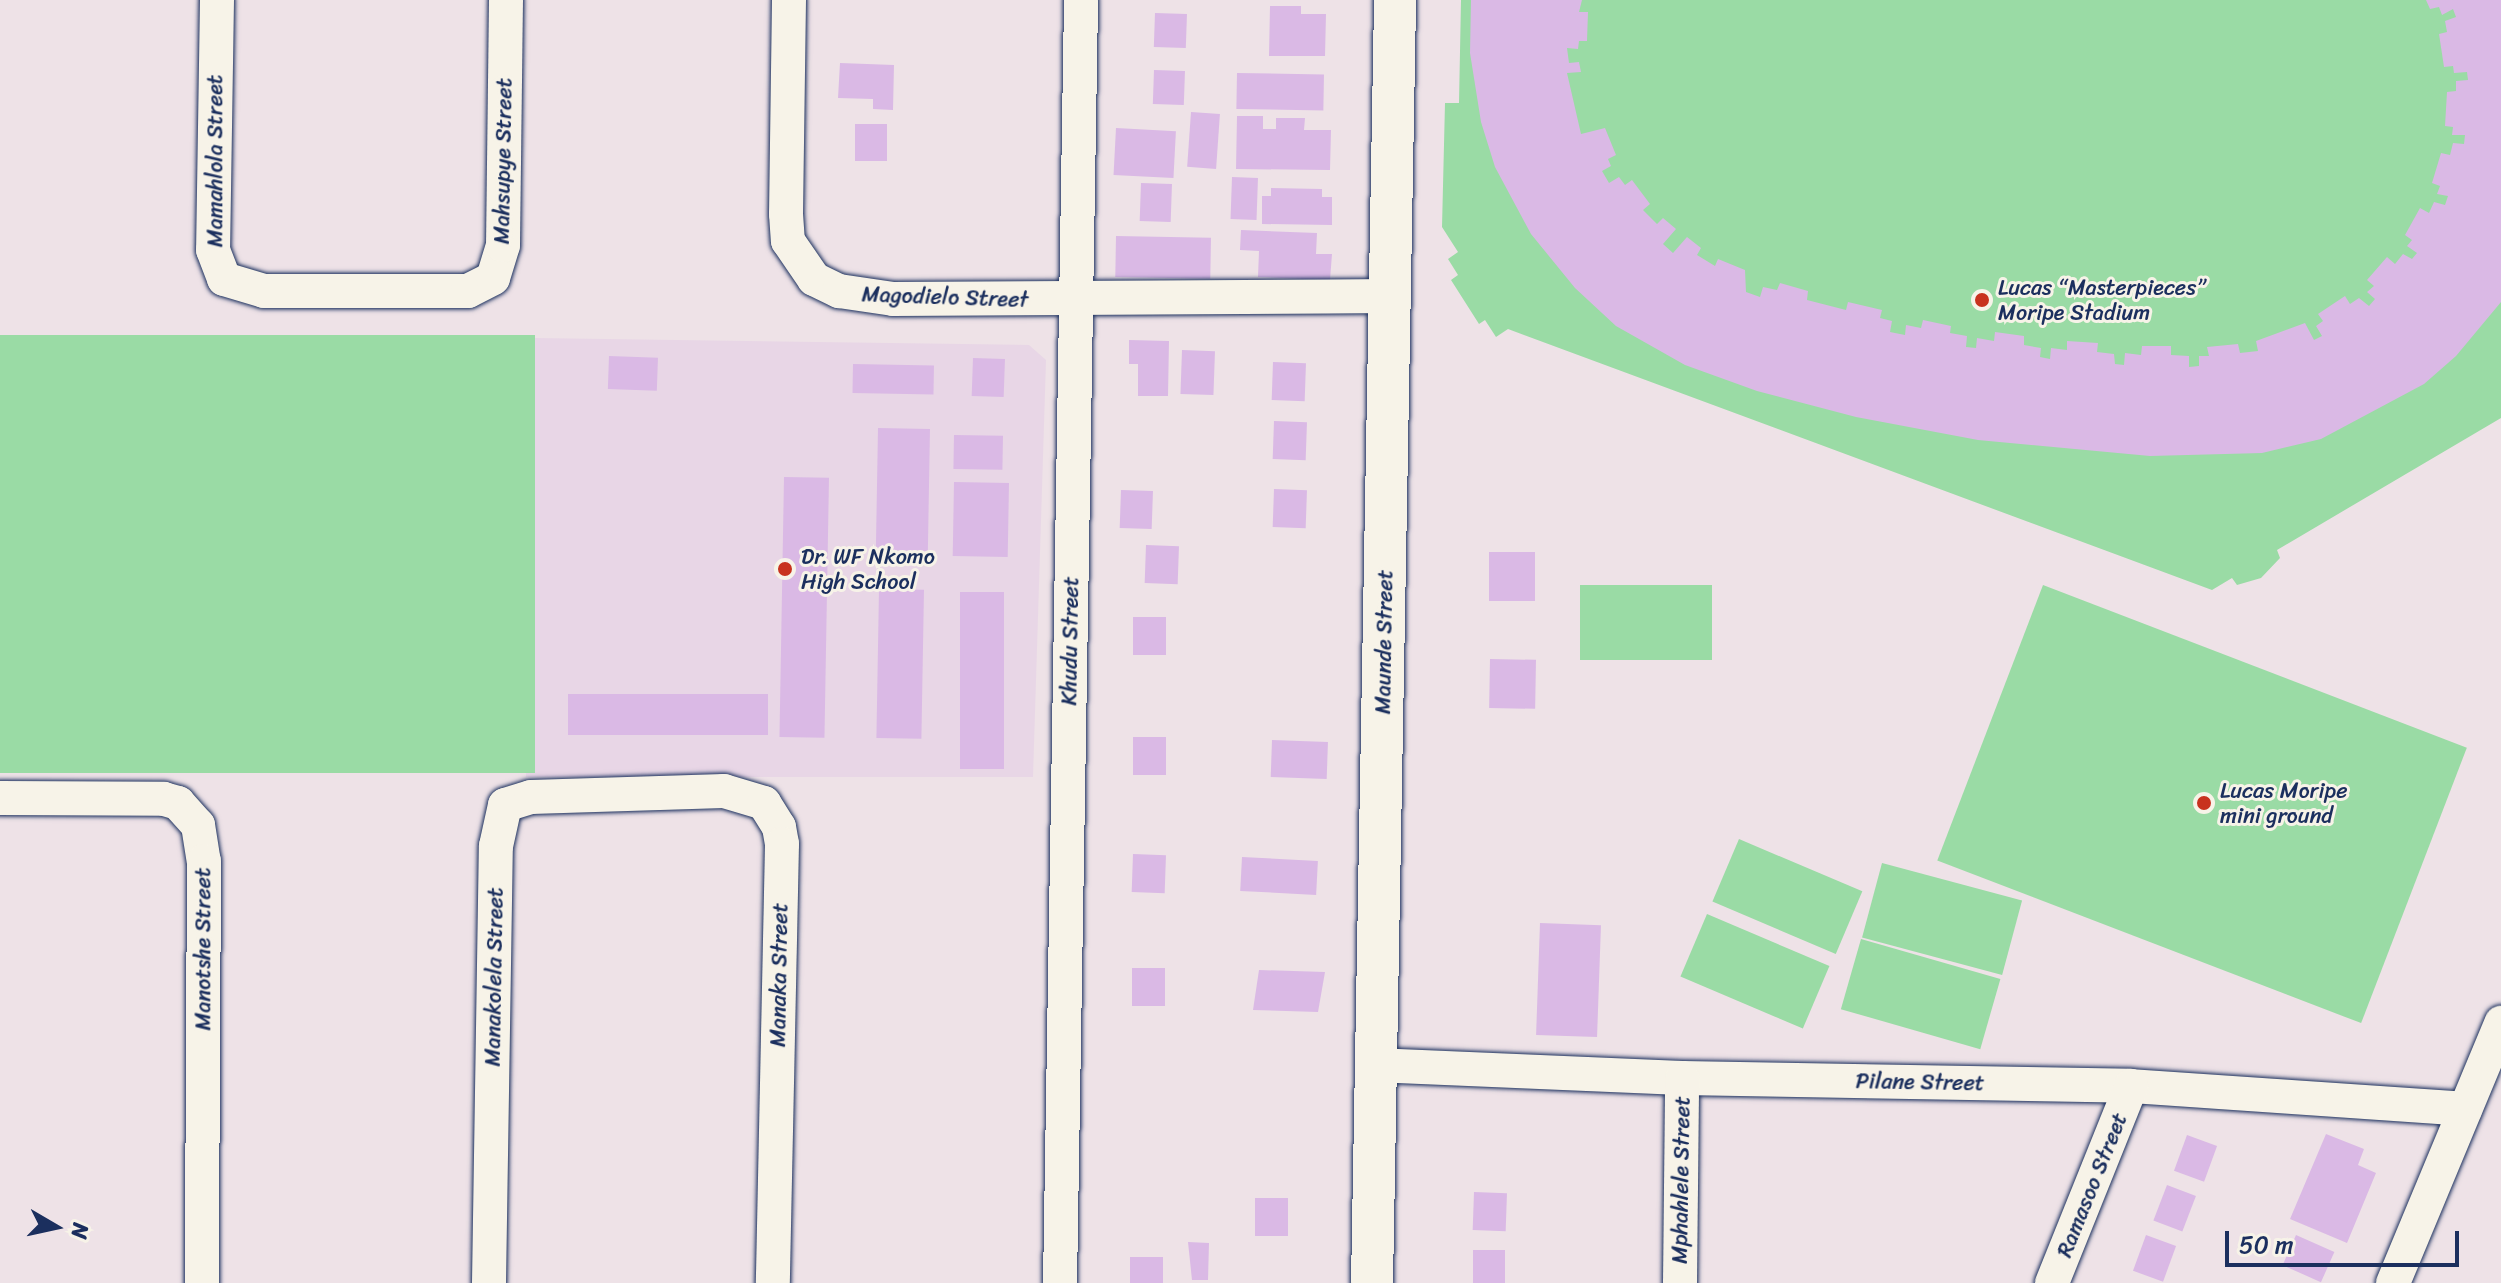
<!DOCTYPE html>
<meta charset="utf-8">
<style>
body{margin:0}
#map{position:relative;width:2501px;height:1283px;overflow:hidden;background:#eee2e7;font-family:Sriracha,sans-serif}
div>[style]{position:absolute}
.built>*{inset:0;background:#e8d6e6}
.green>*{inset:0;background:#9adba5;transform-origin:0 0}
.building>*{inset:0;background:#dab9e5;transform-origin:0 0}
.roads{filter:drop-shadow(0 0 2px #1b2f5e) drop-shadow(0 0 2px #1b2f5e)}
.minor>*{height:34px;margin:-17px;padding:0 17px;transform-origin:17px;border-radius:17px;background:#f7f3e8}
.tertiary>*{height:42px;margin:-21px;padding:0 21px;transform-origin:21px;border-radius:21px;background:#f7f3e8}
.dots>*{width:22px;height:22px;translate:-50% -50%;box-sizing:border-box;border:4px solid #f7f3e8;border-radius:50%}
span{translate:-50% -50%;white-space:nowrap;text-align:center;line-height:1.15;-webkit-text-stroke:6px #f7f3e8;paint-order:stroke}
.street-label{font-size:22px;color:#1b2f5e}
.poi-label{font-size:22px;color:#1b2f5e}
.left{translate:0 -50%;text-align:left}
.north{position:absolute;left:16px;top:1187px;width:80px;height:80px;-webkit-text-stroke:6px #f7f3e8;paint-order:stroke;rotate:99deg;font-size:22px;font-weight:700;line-height:32px;text-align:center;color:#1b2f5e}
.north::after{content:'';display:block;margin:auto;width:28px;height:36px;background:#1b2f5e;clip-path:polygon(50% 0,100% 100%,50% 72%,0 100%)}
.scale{position:absolute;left:2225px;top:1231px;width:234px;height:36px;box-sizing:border-box;border:4px solid #1b2f5e;border-top:0;padding-left:10px;font-size:24px;line-height:28px;white-space:nowrap;color:#1b2f5e;-webkit-text-stroke:6px #f7f3e8;paint-order:stroke}
</style>
<div id="map">
<div class="built">
<i style="clip-path:polygon(535px 338px,1029px 345px,1046px 360px,1033px 777px,526px 777px)"></i>
</div>
<div class="green">
<i style="clip-path:polygon(1461px 0,2501px 0,2501px 418px,2277px 550px,2280px 558px,2261px 578px,2237px 585px,2232px 578px,2212px 590px,1508px 329px,1496px 337px,1485px 320px,1479px 324px,1451px 280px,1458px 275px,1448px 259px,1458px 252px,1442px 227px,1445px 103px,1459px 103px)"></i>
<i style="left:0;top:335px;width:535px;height:438px"></i>
<i style="left:1712px;top:585px;width:75px;height:132px;rotate:90deg"></i>
<i style="left:2043px;top:585px;width:454px;height:295px;rotate:21deg"></i>
<i style="left:1739px;top:839px;width:134px;height:68px;rotate:23deg"></i>
<i style="left:1882px;top:863px;width:145px;height:77px;rotate:15deg"></i>
<i style="left:1707px;top:914px;width:133px;height:68px;rotate:23deg"></i>
<i style="left:1861px;top:939px;width:145px;height:73px;rotate:16deg"></i>
</div>
<div class="building">
<i style="clip-path:polygon(1471px 0,1582px 0,1579px 12px,1588px 12px,1587px 41px,1579px 41px,1578px 49px,1567px 48px,1569px 63px,1579px 62px,1581px 72px,1567px 73px,1581px 134px,1605px 128px,1616px 155px,1608px 159px,1611px 166px,1602px 171px,1609px 183px,1619px 177px,1625px 185px,1632px 180px,1650px 204px,1643px 210px,1657px 224px,1663px 218px,1676px 229px,1663px 244px,1673px 253px,1687px 237px,1701px 248px,1697px 255px,1715px 266px,1718px 259px,1745px 270px,1746px 292px,1760px 297px,1763px 287px,1777px 290px,1780px 283px,1808px 291px,1807px 300px,1846px 310px,1848px 302px,1882px 310px,1880px 318px,1892px 321px,1890px 332px,1905px 335px,1906px 325px,1921px 328px,1923px 320px,1951px 326px,1950px 333px,1967px 336px,1966px 347px,1976px 348px,1977px 338px,1994px 341px,1995px 332px,2024px 336px,2024px 345px,2041px 348px,2040px 357px,2050px 359px,2051px 348px,2067px 350px,2067px 341px,2098px 343px,2097px 352px,2114px 354px,2115px 364px,2124px 365px,2125px 353px,2141px 355px,2142px 346px,2171px 346px,2171px 355px,2189px 356px,2189px 367px,2199px 366px,2199px 356px,2209px 356px,2207px 347px,2238px 344px,2240px 353px,2258px 351px,2256px 341px,2305px 323px,2314px 340px,2322px 336px,2316px 326px,2323px 321px,2318px 314px,2345px 296px,2350px 304px,2359px 298px,2369px 306px,2375px 299px,2367px 292px,2374px 286px,2367px 280px,2387px 257px,2395px 264px,2403px 254px,2412px 259px,2417px 253px,2407px 246px,2412px 240px,2405px 235px,2420px 208px,2429px 213px,2434px 202px,2445px 205px,2448px 196px,2437px 194px,2440px 186px,2432px 183px,2441px 153px,2450px 155px,2453px 143px,2464px 144px,2465px 135px,2452px 135px,2453px 127px,2445px 126px,2447px 92px,2456px 91px,2456px 81px,2468px 80px,2467px 72px,2454px 73px,2453px 66px,2444px 67px,2439px 34px,2447px 32px,2445px 21px,2456px 17px,2453px 9px,2442px 15px,2439px 7px,2430px 9px,2426px 0,2501px 0,2501px 302px,2456px 356px,2424px 384px,2321px 439px,2262px 453px,2150px 456px,1978px 440px,1856px 417px,1757px 391px,1685px 365px,1616px 326px,1575px 288px,1531px 234px,1495px 167px,1481px 122px,1470px 53px)"></i>
<i style="clip-path:polygon(1270px 6px,1301px 6px,1301px 14px,1326px 14px,1325px 56px,1269px 56px)"></i>
<i style="left:1155px;top:13px;width:32px;height:34px;rotate:2deg"></i>
<i style="clip-path:polygon(840px 63px,894px 65px,893px 110px,873px 109px,873px 99px,838px 98px)"></i>
<i style="left:1154px;top:70px;width:31px;height:34px;rotate:2deg"></i>
<i style="left:1237px;top:73px;width:87px;height:36px;rotate:1deg"></i>
<i style="left:1191px;top:112px;width:29px;height:55px;rotate:4deg"></i>
<i style="clip-path:polygon(1237px 116px,1263px 116px,1263px 129px,1276px 129px,1276px 118px,1305px 118px,1304px 130px,1331px 130px,1330px 170px,1236px 169px)"></i>
<i style="left:855px;top:124px;width:32px;height:37px"></i>
<i style="left:1116px;top:128px;width:60px;height:47px;rotate:3deg"></i>
<i style="left:1232px;top:177px;width:26px;height:42px;rotate:2deg"></i>
<i style="left:1141px;top:183px;width:31px;height:38px;rotate:2deg"></i>
<i style="clip-path:polygon(1271px 188px,1322px 189px,1322px 197px,1332px 197px,1332px 225px,1262px 224px,1262px 196px,1271px 196px)"></i>
<i style="clip-path:polygon(1241px 230px,1317px 233px,1316px 254px,1332px 254px,1330px 280px,1258px 277px,1259px 251px,1240px 250px)"></i>
<i style="left:1116px;top:236px;width:95px;height:41px;rotate:1deg"></i>
<i style="clip-path:polygon(1129px 340px,1169px 341px,1168px 396px,1138px 396px,1138px 364px,1129px 364px)"></i>
<i style="left:1182px;top:350px;width:33px;height:44px;rotate:2deg"></i>
<i style="left:609px;top:356px;width:49px;height:33px;rotate:2deg"></i>
<i style="left:973px;top:358px;width:32px;height:38px;rotate:2deg"></i>
<i style="left:1273px;top:362px;width:33px;height:38px;rotate:2deg"></i>
<i style="left:853px;top:364px;width:81px;height:29px;rotate:1deg"></i>
<i style="left:1274px;top:421px;width:33px;height:38px;rotate:2deg"></i>
<i style="left:878px;top:428px;width:52px;height:122px;rotate:1deg"></i>
<i style="left:954px;top:435px;width:49px;height:34px;rotate:1deg"></i>
<i style="left:784px;top:477px;width:45px;height:260px;rotate:1deg"></i>
<i style="left:954px;top:482px;width:55px;height:74px;rotate:1deg"></i>
<i style="left:1274px;top:489px;width:33px;height:38px;rotate:2deg"></i>
<i style="left:1121px;top:490px;width:32px;height:38px;rotate:2deg"></i>
<i style="left:1146px;top:545px;width:33px;height:38px;rotate:2deg"></i>
<i style="left:1489px;top:552px;width:46px;height:49px"></i>
<i style="left:879px;top:589px;width:45px;height:149px;rotate:1deg"></i>
<i style="left:960px;top:592px;width:44px;height:177px"></i>
<i style="left:1133px;top:617px;width:33px;height:38px"></i>
<i style="left:1490px;top:659px;width:46px;height:49px;rotate:1deg"></i>
<i style="left:768px;top:694px;width:41px;height:200px;rotate:90deg"></i>
<i style="left:1133px;top:737px;width:33px;height:38px"></i>
<i style="left:1272px;top:740px;width:56px;height:37px;rotate:2deg"></i>
<i style="left:1133px;top:854px;width:33px;height:38px;rotate:2deg"></i>
<i style="left:1242px;top:857px;width:76px;height:34px;rotate:3deg"></i>
<i style="left:1540px;top:923px;width:61px;height:112px;rotate:2deg"></i>
<i style="left:1132px;top:968px;width:33px;height:38px"></i>
<i style="clip-path:polygon(1259px 970px,1325px 972px,1318px 1012px,1253px 1010px)"></i>
<i style="clip-path:polygon(2326px 1134px,2364px 1149px,2358px 1165px,2376px 1173px,2347px 1243px,2290px 1219px)"></i>
<i style="left:2187px;top:1135px;width:32px;height:38px;rotate:20deg"></i>
<i style="left:2167px;top:1185px;width:31px;height:38px;rotate:21deg"></i>
<i style="left:1474px;top:1192px;width:33px;height:38px;rotate:2deg"></i>
<i style="left:1255px;top:1198px;width:33px;height:38px"></i>
<i style="left:2146px;top:1235px;width:32px;height:38px;rotate:20deg"></i>
<i style="left:2296px;top:1235px;width:42px;height:33px;rotate:24deg"></i>
<i style="clip-path:polygon(1188px 1242px,1209px 1243px,1208px 1280px,1192px 1280px)"></i>
<i style="left:1473px;top:1250px;width:32px;height:33px"></i>
<i style="left:1130px;top:1257px;width:33px;height:26px"></i>
</div>
<div class="roads">
<div class="minor">
<i style="left:217px;top:0;width:250px;rotate:90.9deg"></i>
<i style="left:213px;top:250px;width:31px;rotate:69deg"></i>
<i style="left:224px;top:279px;width:42px;rotate:16.7deg"></i>
<i style="left:264px;top:291px;width:204px"></i>
<i style="left:468px;top:291px;width:28px;rotate:-27deg"></i>
<i style="left:493px;top:278px;width:34px;rotate:-73deg"></i>
<i style="left:503px;top:245px;width:245px;rotate:-89.3deg"></i>
<i style="left:789px;top:0;width:214px;rotate:90.8deg"></i>
<i style="left:786px;top:214px;width:27px;rotate:86deg"></i>
<i style="left:788px;top:241px;width:46px;rotate:55.6deg"></i>
<i style="left:814px;top:279px;width:28px;rotate:26deg"></i>
<i style="left:839px;top:291px;width:55px;rotate:8.4deg"></i>
<i style="left:893px;top:299px;width:500px;rotate:-0.34deg"></i>
<i style="left:0;top:798px;width:164px;rotate:0.3deg"></i>
<i style="left:164px;top:799px;width:15px;rotate:16deg"></i>
<i style="left:178px;top:803px;width:30px;rotate:48deg"></i>
<i style="left:198px;top:825px;width:36px;rotate:81deg"></i>
<i style="left:204px;top:861px;width:422px;rotate:90.3deg"></i>
<i style="left:1374px;top:1065px;width:308px;rotate:2.4deg"></i>
<i style="left:1682px;top:1078px;width:449px;rotate:1deg"></i>
<i style="left:2131px;top:1086px;width:335px;rotate:3.9deg"></i>
<i style="left:489px;top:1283px;width:437px;rotate:-89.1deg"></i>
<i style="left:496px;top:846px;width:42px;rotate:-77.6deg"></i>
<i style="left:505px;top:805px;width:27px;rotate:-17deg"></i>
<i style="left:531px;top:797px;width:193px;rotate:-1.8deg"></i>
<i style="left:724px;top:791px;width:42px;rotate:16.7deg"></i>
<i style="left:764px;top:803px;width:28px;rotate:58deg"></i>
<i style="left:779px;top:827px;width:17px;rotate:80deg"></i>
<i style="left:782px;top:844px;width:439px;rotate:91.2deg"></i>
<i style="left:1060px;top:1283px;width:1283px;rotate:-89.06deg"></i>
<i style="left:1680px;top:1283px;width:205px;rotate:-89.4deg"></i>
<i style="left:2052px;top:1283px;width:212px;rotate:-68.1deg"></i>
<i style="left:2393px;top:1283px;width:282px;rotate:-67.4deg"></i>
</div>
<div class="tertiary">
<i style="left:1372px;top:1283px;width:1283px;rotate:-88.97deg"></i>
</div>
</div>
<div class="dots">
<i style="left:1982px;top:300px;background:#c8321e"></i>
<i style="left:785px;top:569px;background:#c8321e"></i>
<i style="left:2204px;top:803px;background:#c8321e"></i>
</div>
<div class="street-label">
<span style="left:215px;top:161px;rotate:-90deg">Mamahlola Street</span>
<span style="left:503px;top:161px;rotate:-89deg">Mahsupye Street</span>
<span style="left:945px;top:297px;rotate:2deg">Magodielo Street</span>
<span style="left:1070px;top:641px;rotate:-89deg">Khudu Street</span>
<span style="left:1384px;top:642px;rotate:-89deg">Maunde Street</span>
<span style="left:203px;top:949px;rotate:-90deg">Manotshe Street</span>
<span style="left:779px;top:975px;rotate:-89deg">Manaka Street</span>
<span style="left:494px;top:977px;rotate:-89deg">Manakolela Street</span>
<span style="left:1920px;top:1082px;rotate:1deg">Pilane Street</span>
<span style="left:1681px;top:1180px;rotate:-89deg">Mphahlele Street</span>
<span style="left:2092px;top:1185px;rotate:-68deg">Ramasoo Street</span>
</div>
<div class="poi-label">
<span class="left" style="left:1998px;top:300px">Lucas “Masterpieces”<br>Moripe Stadium</span>
<span class="left" style="left:801px;top:569px">Dr. WF Nkomo<br>High School</span>
<span class="left" style="left:2220px;top:803px">Lucas Moripe<br>mini ground</span>
</div>
<div class="north">N</div>
<div class="scale">50 m</div>
</div>
